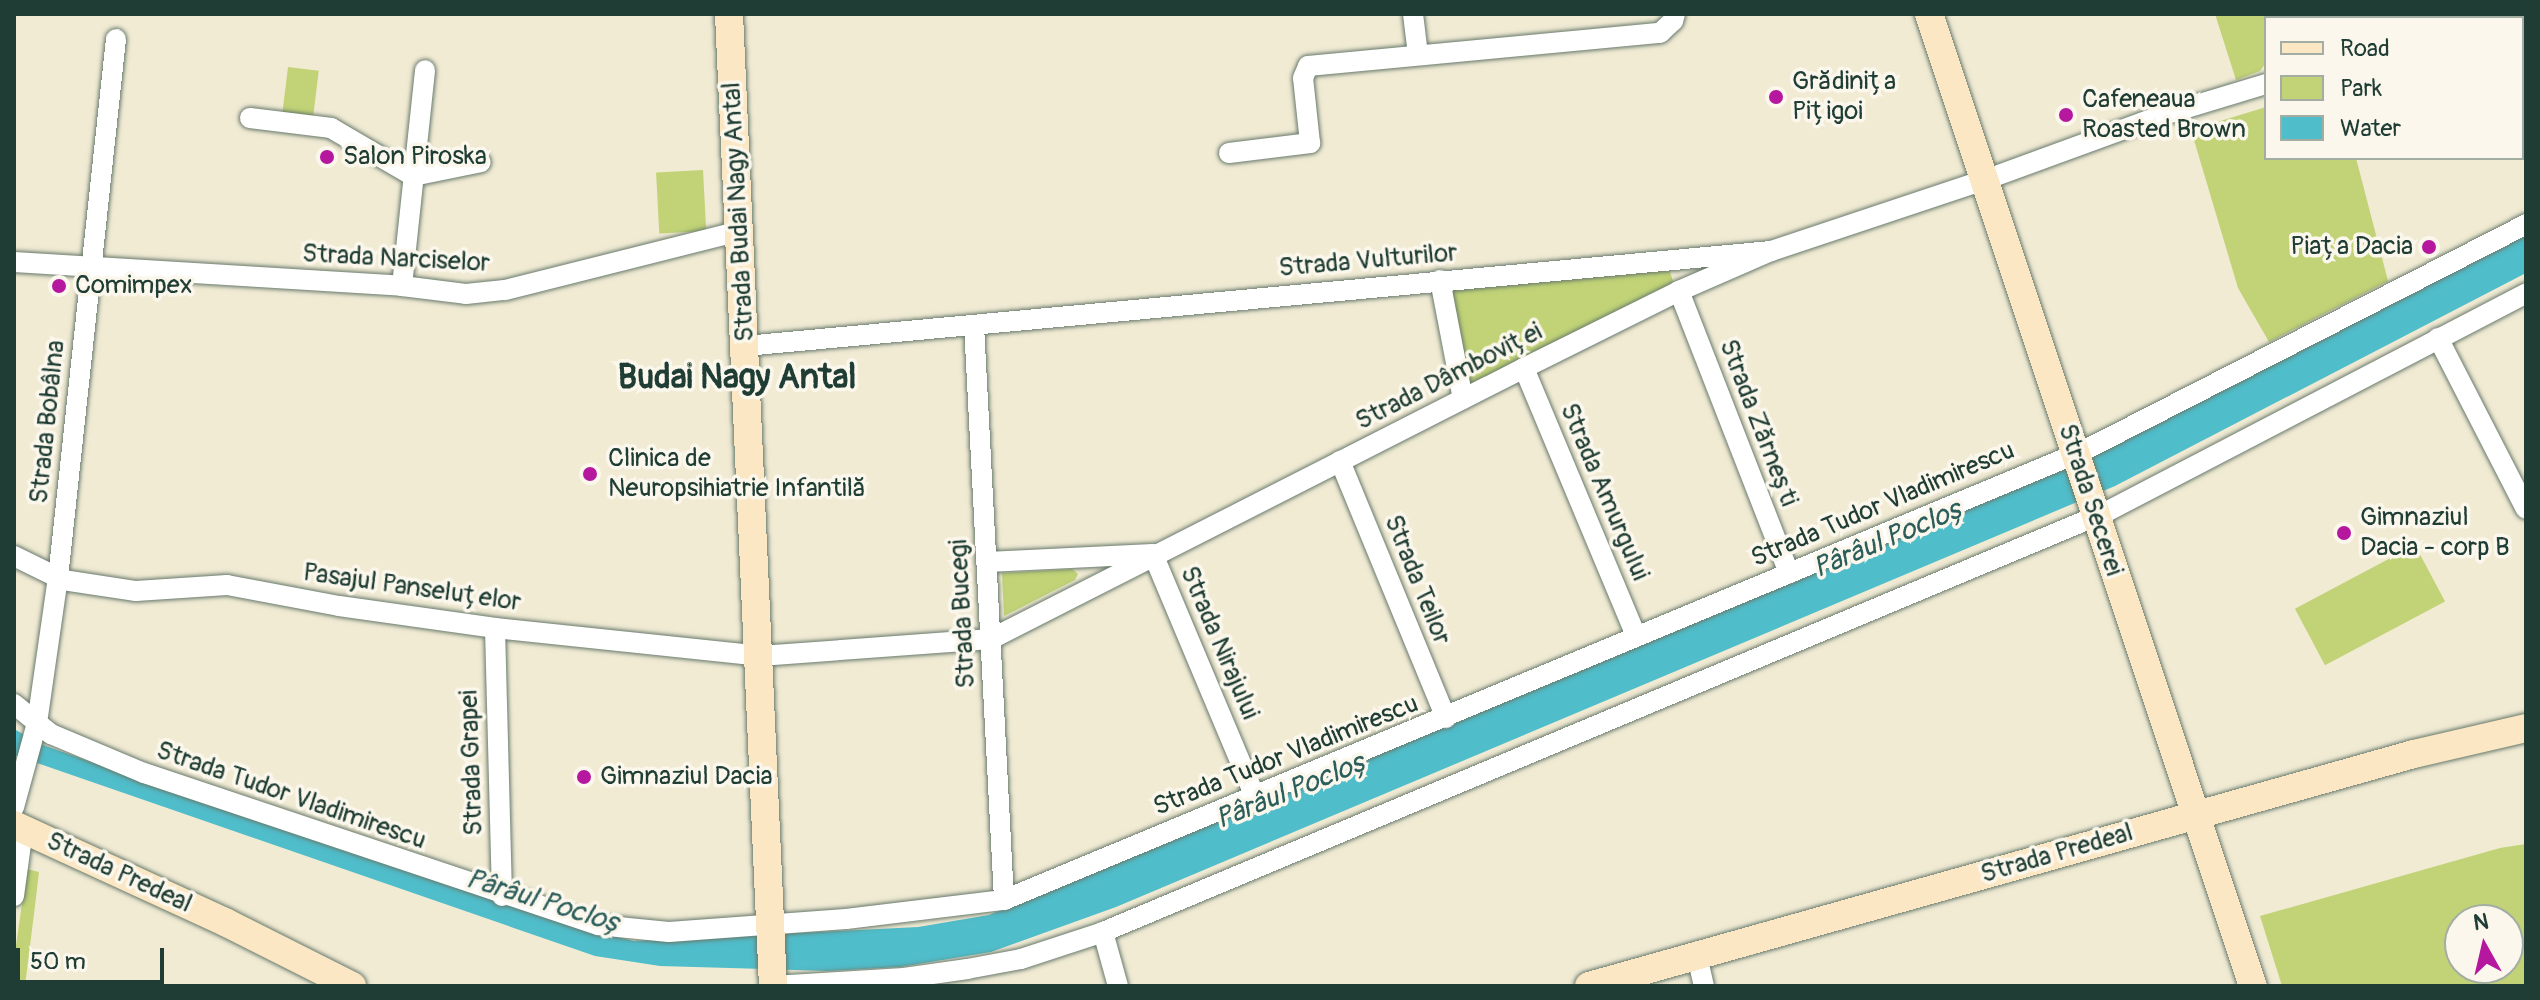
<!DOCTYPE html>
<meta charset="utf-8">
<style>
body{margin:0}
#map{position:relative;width:2540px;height:1000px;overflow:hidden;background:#f1ebd4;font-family:Pangolin,sans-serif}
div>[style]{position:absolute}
.green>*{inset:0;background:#c1d376;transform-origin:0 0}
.water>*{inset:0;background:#50bdca}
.roads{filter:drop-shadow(0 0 2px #687a6c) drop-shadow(0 0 2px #687a6c)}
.street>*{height:20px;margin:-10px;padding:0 10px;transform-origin:10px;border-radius:10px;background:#fff}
.secondary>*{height:28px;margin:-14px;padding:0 14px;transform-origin:14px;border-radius:14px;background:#fbe7c3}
.dots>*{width:22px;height:22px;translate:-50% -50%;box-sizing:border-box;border:4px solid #fbf7ec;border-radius:50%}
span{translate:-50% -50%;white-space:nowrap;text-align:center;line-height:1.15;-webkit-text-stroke:7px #fbf7ec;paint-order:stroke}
.poi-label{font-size:26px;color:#1f3d34}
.left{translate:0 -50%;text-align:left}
.right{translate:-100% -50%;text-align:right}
.street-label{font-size:26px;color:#1f3d34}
.water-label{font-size:28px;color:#2b5d5a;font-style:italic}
.district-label{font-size:34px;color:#1f3d34;font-weight:700}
.frame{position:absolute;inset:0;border:16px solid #1f3d34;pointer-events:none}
.legend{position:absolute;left:2264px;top:16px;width:260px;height:144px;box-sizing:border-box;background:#fbf7ec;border:2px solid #a3ada2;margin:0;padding:10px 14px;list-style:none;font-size:24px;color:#1f3d34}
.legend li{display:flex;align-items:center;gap:16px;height:40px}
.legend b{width:40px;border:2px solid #a3ada2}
.north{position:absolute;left:2444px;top:904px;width:80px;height:80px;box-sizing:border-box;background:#fbf7ec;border:2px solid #a3ada2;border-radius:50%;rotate:352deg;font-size:22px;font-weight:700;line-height:32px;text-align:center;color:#1f3d34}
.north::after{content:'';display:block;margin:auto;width:28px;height:36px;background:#b5179e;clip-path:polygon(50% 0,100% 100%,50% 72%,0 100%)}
.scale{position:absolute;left:16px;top:948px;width:148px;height:36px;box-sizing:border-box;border:4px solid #1f3d34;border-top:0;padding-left:10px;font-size:24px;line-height:28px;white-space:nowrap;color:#1f3d34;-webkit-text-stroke:6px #fbf7ec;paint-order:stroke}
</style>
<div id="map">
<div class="green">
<i style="clip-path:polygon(2215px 14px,2327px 14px,2328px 18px,2266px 18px,2266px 63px,2260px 71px,2236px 80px)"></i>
<i style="left:288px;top:67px;width:31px;height:46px;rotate:7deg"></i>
<i style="clip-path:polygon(2266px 107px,2266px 158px,2356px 158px,2388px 281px,2269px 342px,2238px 288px,2191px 130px)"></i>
<i style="left:703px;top:170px;width:61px;height:47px;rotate:87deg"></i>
<i style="clip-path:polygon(1669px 269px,1674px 284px,1470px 389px,1447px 287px)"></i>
<i style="left:2415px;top:545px;width:64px;height:136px;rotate:62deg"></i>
<i style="clip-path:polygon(1072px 569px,1078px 574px,1075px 580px,1004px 616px,1002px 573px)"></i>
<i style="clip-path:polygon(evenodd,2526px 844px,2526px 986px,2282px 986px,2260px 916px,2500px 848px,2526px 844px,2460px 920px,2508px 920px,2508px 968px,2460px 968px,2460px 920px)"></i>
<i style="clip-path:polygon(27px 869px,39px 872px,34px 914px,25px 986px,14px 986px,14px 959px)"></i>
</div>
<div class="water">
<i style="clip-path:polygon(2526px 230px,2526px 273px,2115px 486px,1116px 907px,991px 952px,900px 967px,828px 971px,660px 966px,595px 956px,14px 755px,14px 729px,43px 745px,128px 775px,584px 929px,634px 941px,918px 927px,989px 915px,2093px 453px)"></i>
</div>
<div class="roads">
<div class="street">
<i style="left:1413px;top:14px;width:41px;rotate:83deg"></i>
<i style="left:2463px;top:17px;width:16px;rotate:-11deg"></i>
<i style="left:250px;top:118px;width:82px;rotate:7deg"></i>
<i style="left:331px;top:128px;width:95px;rotate:30.3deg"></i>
<i style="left:413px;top:176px;width:69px;rotate:-11.6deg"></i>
<i style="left:1229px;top:153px;width:82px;rotate:-7deg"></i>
<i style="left:1310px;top:143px;width:65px;rotate:-96.1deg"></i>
<i style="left:1303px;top:78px;width:13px;rotate:-67deg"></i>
<i style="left:1308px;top:66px;width:354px;rotate:-5.4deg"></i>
<i style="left:1660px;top:33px;width:18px;rotate:-43deg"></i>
<i style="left:1673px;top:21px;width:7px;rotate:-74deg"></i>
<i style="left:14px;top:262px;width:389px;rotate:3.5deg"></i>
<i style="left:402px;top:286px;width:64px;rotate:7.1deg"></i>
<i style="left:466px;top:294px;width:39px;rotate:-6deg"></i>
<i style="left:505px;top:290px;width:242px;rotate:-14.1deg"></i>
<i style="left:1440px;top:280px;width:121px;rotate:79.1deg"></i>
<i style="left:402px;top:286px;width:217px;rotate:-83.9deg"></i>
<i style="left:1679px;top:291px;width:303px;rotate:68.7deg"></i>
<i style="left:974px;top:325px;width:576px;rotate:87.01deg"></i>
<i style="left:2438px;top:338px;width:192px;rotate:62.8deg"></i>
<i style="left:745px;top:346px;width:1030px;rotate:-5.29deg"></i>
<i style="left:1771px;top:251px;width:225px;rotate:-18.4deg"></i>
<i style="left:1985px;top:180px;width:186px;rotate:-20.1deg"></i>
<i style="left:2160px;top:116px;width:111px;rotate:-16.8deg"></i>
<i style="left:1524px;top:368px;width:290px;rotate:67.3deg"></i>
<i style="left:1340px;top:461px;width:278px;rotate:67.6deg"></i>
<i style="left:14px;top:556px;width:55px;rotate:26.1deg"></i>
<i style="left:63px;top:580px;width:74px;rotate:8.6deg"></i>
<i style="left:136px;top:591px;width:91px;rotate:-3.8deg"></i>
<i style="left:227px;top:585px;width:114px;rotate:10.6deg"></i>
<i style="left:339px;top:606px;width:158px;rotate:8deg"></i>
<i style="left:495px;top:628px;width:266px;rotate:6deg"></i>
<i style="left:760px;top:656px;width:232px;rotate:-4.2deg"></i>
<i style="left:991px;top:639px;width:598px;rotate:-26.95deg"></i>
<i style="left:1524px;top:368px;width:173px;rotate:-26.4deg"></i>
<i style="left:1679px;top:291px;width:100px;rotate:-23.5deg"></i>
<i style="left:987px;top:562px;width:166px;rotate:-2.8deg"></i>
<i style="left:1153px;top:554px;width:264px;rotate:67.2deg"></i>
<i style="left:495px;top:628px;width:268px;rotate:88.5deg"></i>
<i style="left:14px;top:704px;width:48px;rotate:39deg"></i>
<i style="left:51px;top:734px;width:101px;rotate:22.8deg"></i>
<i style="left:144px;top:773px;width:479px;rotate:18.5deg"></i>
<i style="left:598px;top:925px;width:71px;rotate:5.6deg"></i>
<i style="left:669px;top:932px;width:177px;rotate:-4.2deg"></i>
<i style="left:846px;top:919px;width:159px;rotate:-6.9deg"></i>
<i style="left:1004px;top:900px;width:1171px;rotate:-22.6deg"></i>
<i style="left:2085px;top:450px;width:496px;rotate:-27.1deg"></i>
<i style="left:14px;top:807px;width:87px;rotate:-74.7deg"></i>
<i style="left:37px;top:723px;width:147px;rotate:-81.8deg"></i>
<i style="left:58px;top:578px;width:542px;rotate:-83.86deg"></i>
<i style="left:14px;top:896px;width:68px;rotate:-82.3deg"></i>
<i style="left:1103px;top:932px;width:56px;rotate:74.5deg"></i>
<i style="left:1697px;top:956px;width:31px;rotate:77deg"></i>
<i style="left:773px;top:986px;width:131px;rotate:-3.5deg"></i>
<i style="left:904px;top:978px;width:64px;rotate:-8.1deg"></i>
<i style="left:967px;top:969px;width:55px;rotate:-10.5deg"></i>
<i style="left:1021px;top:959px;width:86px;rotate:-18.2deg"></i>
<i style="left:1103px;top:932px;width:1087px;rotate:-22.72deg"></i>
<i style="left:2106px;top:512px;width:474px;rotate:-27.5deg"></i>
</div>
<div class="secondary">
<i style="left:729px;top:14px;width:973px;rotate:87.41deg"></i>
<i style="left:1929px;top:14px;width:1025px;rotate:71.57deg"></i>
<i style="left:14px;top:825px;width:234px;rotate:24.7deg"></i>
<i style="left:227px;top:923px;width:140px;rotate:26.7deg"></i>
<i style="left:1589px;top:986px;width:857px;rotate:-15.71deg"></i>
<i style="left:2414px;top:754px;width:115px;rotate:-13.1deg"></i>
</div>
</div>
<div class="dots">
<i style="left:1776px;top:97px;background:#b5179e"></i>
<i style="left:2066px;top:115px;background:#b5179e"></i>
<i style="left:327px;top:157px;background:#b5179e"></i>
<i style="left:2429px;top:247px;background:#b5179e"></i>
<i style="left:59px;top:286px;background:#b5179e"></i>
<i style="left:590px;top:474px;background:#b5179e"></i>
<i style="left:2344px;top:533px;background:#b5179e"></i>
<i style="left:584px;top:777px;background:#b5179e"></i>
</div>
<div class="poi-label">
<span class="left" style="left:1792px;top:97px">Grădinița<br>Pițigoi</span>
<span class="left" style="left:2082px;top:115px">Cafeneaua<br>Roasted Brown</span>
<span class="left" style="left:343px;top:157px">Salon Piroska</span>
<span class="right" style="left:2413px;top:247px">Piața Dacia</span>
<span class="left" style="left:75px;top:286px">Comimpex</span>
<span class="left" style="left:608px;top:474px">Clinica de<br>Neuropsihiatrie Infantilă</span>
<span class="left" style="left:2360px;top:533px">Gimnaziul<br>Dacia - corp B</span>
<span class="left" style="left:600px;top:777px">Gimnaziul Dacia</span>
</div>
<div class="street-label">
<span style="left:739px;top:212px;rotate:-93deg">Strada Budai Nagy Antal</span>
<span style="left:396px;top:259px;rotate:3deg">Strada Narciselor</span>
<span style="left:1368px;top:261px;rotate:-5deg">Strada Vulturilor</span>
<span style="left:1449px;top:377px;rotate:-27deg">Strada Dâmboviței</span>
<span style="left:48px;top:422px;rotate:-84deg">Strada Bobâlna</span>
<span style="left:1758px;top:423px;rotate:69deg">Strada Zărnești</span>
<span style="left:1604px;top:492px;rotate:67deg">Strada Amurgului</span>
<span style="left:2090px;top:500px;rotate:72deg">Strada Secerei</span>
<span style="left:1883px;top:505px;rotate:-23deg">Strada Tudor Vladimirescu</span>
<span style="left:1417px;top:580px;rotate:68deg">Strada Teilor</span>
<span style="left:412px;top:588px;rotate:8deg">Pasajul Panseluțelor</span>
<span style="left:963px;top:614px;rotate:-93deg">Strada Bucegi</span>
<span style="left:1219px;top:643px;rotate:67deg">Strada Nirajului</span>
<span style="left:1286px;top:756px;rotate:-22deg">Strada Tudor Vladimirescu</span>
<span style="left:472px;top:763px;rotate:-92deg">Strada Grapei</span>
<span style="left:291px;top:796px;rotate:19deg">Strada Tudor Vladimirescu</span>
<span style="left:2057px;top:854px;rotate:-16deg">Strada Predeal</span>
<span style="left:119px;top:873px;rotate:25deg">Strada Predeal</span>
</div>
<div class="water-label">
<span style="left:1889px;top:539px;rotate:-23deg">Pârâul Pocloș</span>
<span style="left:1292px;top:791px;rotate:-22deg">Pârâul Pocloș</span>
<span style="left:544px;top:902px;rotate:17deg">Pârâul Pocloș</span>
</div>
<div class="district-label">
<span style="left:737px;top:378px">Budai Nagy Antal</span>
</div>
<div class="frame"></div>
<ul class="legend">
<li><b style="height:10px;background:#fbe7c3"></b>Road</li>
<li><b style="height:22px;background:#c1d376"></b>Park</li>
<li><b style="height:22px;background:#50bdca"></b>Water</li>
</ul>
<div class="north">N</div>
<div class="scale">50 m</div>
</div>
